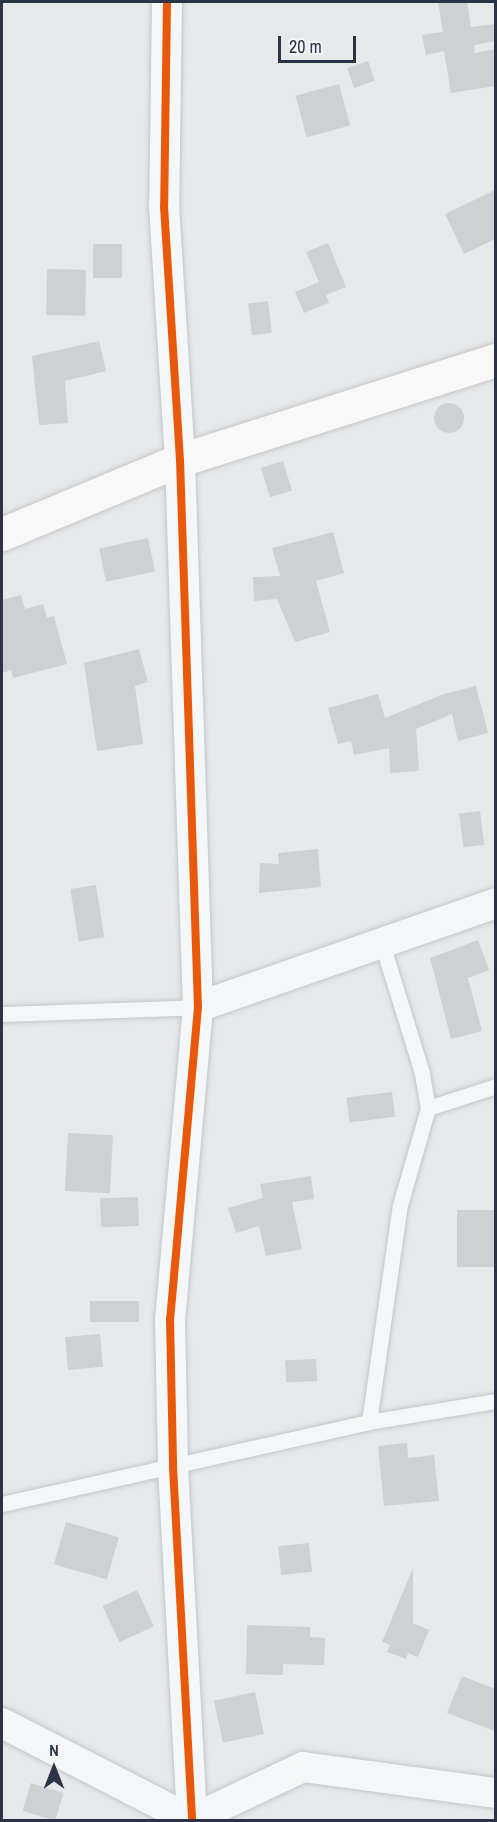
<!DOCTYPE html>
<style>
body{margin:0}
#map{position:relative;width:497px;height:1822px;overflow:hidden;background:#e6e8ea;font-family:"Archivo Narrow",sans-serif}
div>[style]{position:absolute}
.building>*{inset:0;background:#ced0d3;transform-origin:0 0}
.round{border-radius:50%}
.roads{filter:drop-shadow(0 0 2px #c4c6c8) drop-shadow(0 0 2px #c4c6c8)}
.lane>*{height:15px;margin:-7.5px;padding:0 7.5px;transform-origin:7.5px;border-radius:7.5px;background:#f5f6f7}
.street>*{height:30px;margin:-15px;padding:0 15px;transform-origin:15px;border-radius:15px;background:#f5f6f7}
.secondary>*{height:33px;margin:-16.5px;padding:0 16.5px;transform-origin:16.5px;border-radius:16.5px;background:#f8f8f8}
.cycleway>*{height:8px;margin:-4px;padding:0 4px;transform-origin:4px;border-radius:4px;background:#e8590c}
span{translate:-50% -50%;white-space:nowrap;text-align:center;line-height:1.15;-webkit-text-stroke:6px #f4f6f9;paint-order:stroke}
.frame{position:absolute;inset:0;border:3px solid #2b3445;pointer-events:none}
.north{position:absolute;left:24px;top:1738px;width:60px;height:60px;-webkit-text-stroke:4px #f4f6f9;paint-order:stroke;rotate:0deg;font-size:16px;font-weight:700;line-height:24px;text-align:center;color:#2b3445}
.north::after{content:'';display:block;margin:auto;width:21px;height:27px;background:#2b3445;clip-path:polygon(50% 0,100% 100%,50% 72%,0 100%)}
.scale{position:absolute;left:278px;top:36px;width:78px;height:27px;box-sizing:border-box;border:3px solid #2b3445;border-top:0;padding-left:8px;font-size:18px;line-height:21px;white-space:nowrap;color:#2b3445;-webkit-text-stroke:4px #f4f6f9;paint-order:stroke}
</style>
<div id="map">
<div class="building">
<i style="clip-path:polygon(438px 2px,467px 2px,471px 27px,495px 24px,495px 41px,474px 45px,475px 53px,495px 49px,495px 86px,451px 93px,444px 51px,426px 55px,422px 35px,443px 32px)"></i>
<i style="left:368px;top:61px;width:21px;height:22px;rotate:71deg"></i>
<i style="left:339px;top:84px;width:43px;height:45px;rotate:75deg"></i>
<i style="clip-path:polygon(495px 190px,495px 239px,464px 254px,445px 214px)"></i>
<i style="clip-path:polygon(328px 243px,346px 287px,326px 295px,329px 303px,304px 313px,295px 292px,319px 282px,306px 252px)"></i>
<i style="left:93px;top:244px;width:29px;height:34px"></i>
<i style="left:47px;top:269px;width:39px;height:46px;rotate:1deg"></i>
<i style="left:268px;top:301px;width:32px;height:20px;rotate:83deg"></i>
<i style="clip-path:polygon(99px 341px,106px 371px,65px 381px,68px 423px,39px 425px,32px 356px)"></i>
<i class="round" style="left:434px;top:403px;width:30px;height:30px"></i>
<i style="left:283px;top:461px;width:31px;height:23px;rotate:73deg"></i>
<i style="clip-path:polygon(333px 532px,344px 573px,316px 581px,330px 632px,295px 642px,277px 599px,254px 601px,253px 577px,280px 576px,272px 548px)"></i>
<i style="left:148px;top:538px;width:34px;height:50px;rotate:78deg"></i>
<i style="clip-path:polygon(21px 595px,25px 609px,43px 604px,47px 618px,54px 616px,67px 664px,13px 678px,11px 670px,2px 673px,2px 600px)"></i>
<i style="clip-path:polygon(139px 649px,148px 682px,135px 686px,143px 744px,97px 751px,84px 663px)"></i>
<i style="clip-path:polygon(476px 686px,488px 733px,458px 741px,452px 714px,416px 729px,419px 771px,390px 773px,389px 748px,354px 755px,351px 741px,338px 744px,328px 708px,378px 694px,385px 718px,444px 694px)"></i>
<i style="left:480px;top:811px;width:34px;height:21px;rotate:83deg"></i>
<i style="clip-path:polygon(318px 849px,321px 887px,259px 893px,260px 863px,279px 864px,278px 853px)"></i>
<i style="left:96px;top:885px;width:53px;height:26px;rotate:81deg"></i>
<i style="clip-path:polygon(478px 940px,489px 970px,468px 978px,482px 1031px,451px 1039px,430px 958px)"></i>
<i style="left:392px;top:1092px;width:25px;height:46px;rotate:83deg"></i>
<i style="left:68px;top:1133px;width:45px;height:58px;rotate:3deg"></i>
<i style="clip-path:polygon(311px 1176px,314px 1199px,292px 1202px,302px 1249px,266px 1256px,259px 1226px,236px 1233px,228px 1208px,263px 1198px,260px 1184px)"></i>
<i style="left:138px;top:1197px;width:29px;height:38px;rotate:88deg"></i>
<i style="left:495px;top:1210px;width:57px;height:38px;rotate:90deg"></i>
<i style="left:90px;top:1301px;width:49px;height:21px"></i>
<i style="left:100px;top:1334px;width:33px;height:35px;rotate:85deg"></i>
<i style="left:316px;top:1359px;width:22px;height:31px;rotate:87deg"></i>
<i style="clip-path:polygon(407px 1443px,408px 1458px,434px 1455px,439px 1501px,384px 1506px,378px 1446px)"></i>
<i style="left:66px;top:1522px;width:55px;height:44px;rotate:16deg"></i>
<i style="left:309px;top:1543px;width:29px;height:31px;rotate:84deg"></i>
<i style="clip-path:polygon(413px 1568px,413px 1623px,429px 1630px,418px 1657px,408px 1653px,406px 1659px,387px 1652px,390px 1645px,382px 1642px)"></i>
<i style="left:137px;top:1590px;width:40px;height:38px;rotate:65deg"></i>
<i style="clip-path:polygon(247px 1625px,310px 1627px,310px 1637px,325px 1638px,324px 1665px,283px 1664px,283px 1675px,246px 1674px)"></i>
<i style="clip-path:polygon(462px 1676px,495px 1689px,495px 1731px,447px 1713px)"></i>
<i style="left:255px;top:1692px;width:43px;height:42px;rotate:78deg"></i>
<i style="left:31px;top:1783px;width:34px;height:29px;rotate:17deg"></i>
</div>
<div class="roads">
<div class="lane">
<i style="left:2px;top:1014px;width:196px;rotate:-2deg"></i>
<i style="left:428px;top:1108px;width:71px;rotate:-17.9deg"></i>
<i style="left:369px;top:1422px;width:219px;rotate:-81.9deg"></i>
<i style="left:400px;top:1205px;width:101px;rotate:-73.9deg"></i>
<i style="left:428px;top:1108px;width:36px;rotate:-100deg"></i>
<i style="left:422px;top:1073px;width:135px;rotate:-107.2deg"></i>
<i style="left:2px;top:1504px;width:376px;rotate:-12.6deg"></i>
<i style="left:369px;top:1422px;width:129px;rotate:-9.4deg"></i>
</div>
<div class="street">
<i style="left:167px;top:2px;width:204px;rotate:90.8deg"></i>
<i style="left:164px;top:206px;width:255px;rotate:86.4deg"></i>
<i style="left:180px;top:460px;width:547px;rotate:88.12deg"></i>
<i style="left:198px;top:1007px;width:313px;rotate:95.1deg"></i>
<i style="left:170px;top:1319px;width:148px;rotate:88.8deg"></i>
<i style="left:173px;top:1467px;width:354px;rotate:86.9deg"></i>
<i style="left:198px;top:1007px;width:316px;rotate:-19.2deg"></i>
<i style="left:2px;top:1723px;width:212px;rotate:27.2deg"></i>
<i style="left:191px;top:1820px;width:124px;rotate:-25.3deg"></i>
<i style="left:303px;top:1767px;width:195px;rotate:7.7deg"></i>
</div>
<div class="secondary">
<i style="left:2px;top:534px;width:193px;rotate:-22.6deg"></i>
<i style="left:180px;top:460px;width:331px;rotate:-17.6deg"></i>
</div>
</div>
<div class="cycleway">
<i style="left:167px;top:2px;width:204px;rotate:90.8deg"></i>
<i style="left:164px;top:206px;width:255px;rotate:86.4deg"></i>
<i style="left:180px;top:460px;width:547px;rotate:88.12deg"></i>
<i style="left:198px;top:1007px;width:313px;rotate:95.1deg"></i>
<i style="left:170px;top:1319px;width:148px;rotate:88.8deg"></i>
<i style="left:173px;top:1467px;width:354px;rotate:86.9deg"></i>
</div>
<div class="frame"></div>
<div class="north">N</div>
<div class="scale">20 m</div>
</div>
